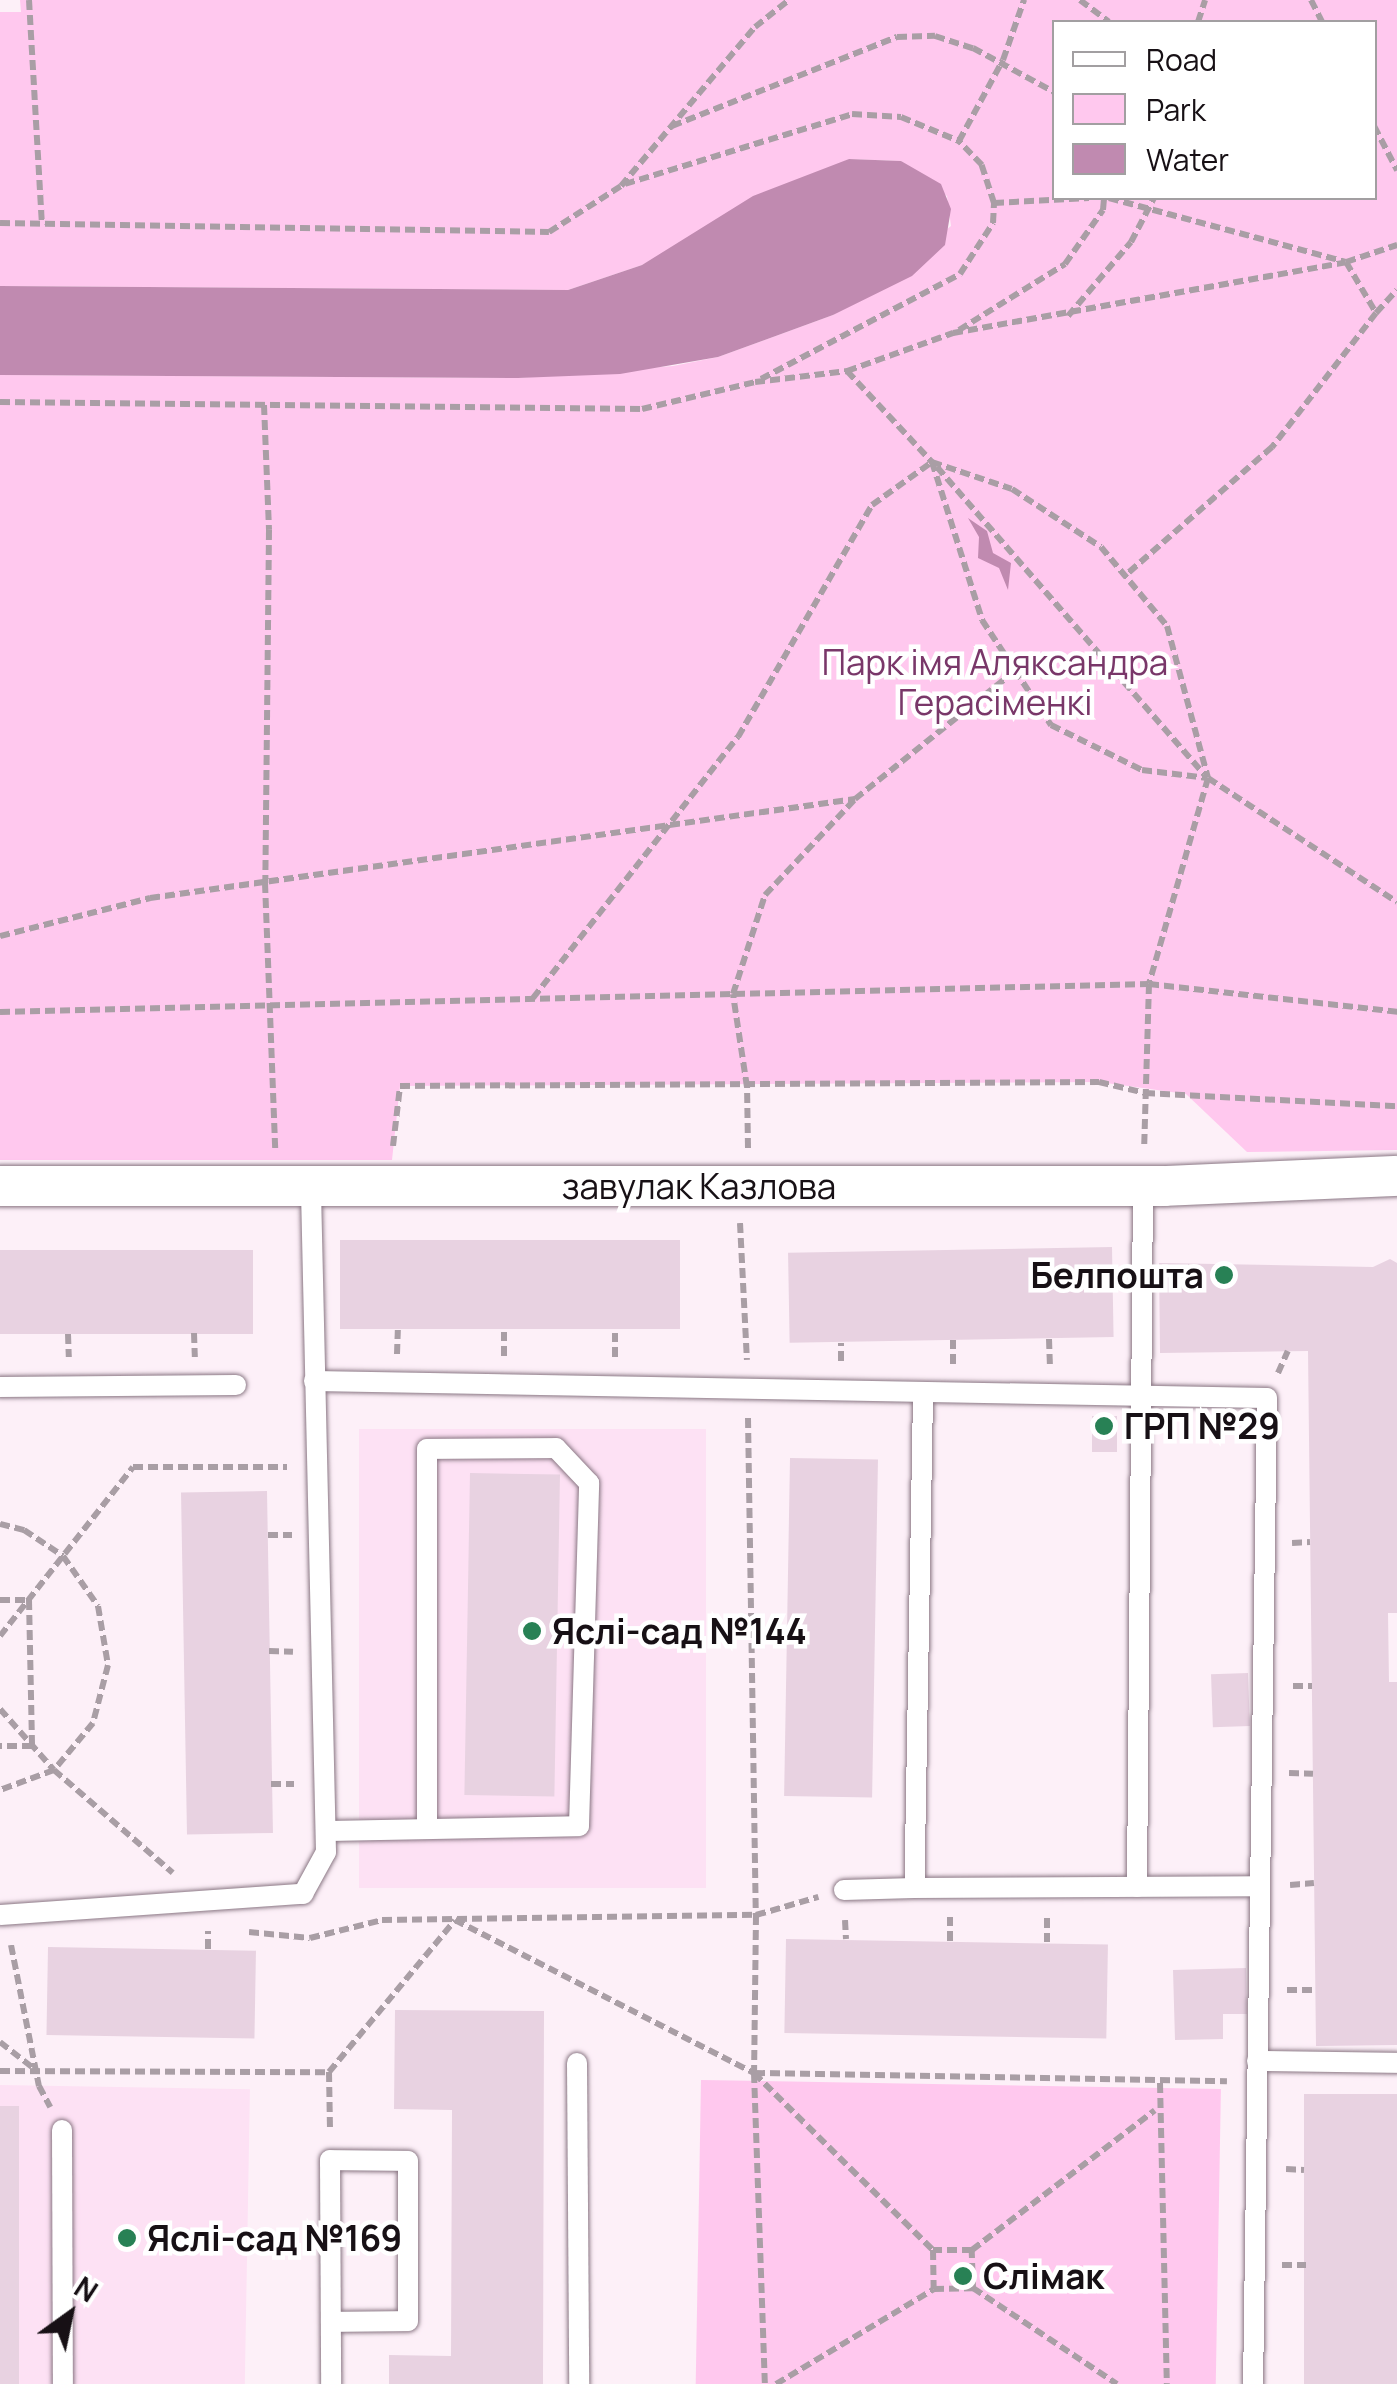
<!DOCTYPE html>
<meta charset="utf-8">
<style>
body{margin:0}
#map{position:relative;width:1397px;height:2384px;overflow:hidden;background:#fdf0f8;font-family:Manrope,sans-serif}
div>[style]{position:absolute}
.built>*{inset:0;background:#fde1f4;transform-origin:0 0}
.green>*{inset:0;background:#ffc8ee;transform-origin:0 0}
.water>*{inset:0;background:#c08ab0}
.building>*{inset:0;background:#e8d2e1;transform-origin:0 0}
.path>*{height:6px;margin-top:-3px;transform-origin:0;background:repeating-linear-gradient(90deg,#a99ea5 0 10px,transparent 0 15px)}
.roads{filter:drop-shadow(0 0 2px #8a7784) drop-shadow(0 0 2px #8a7784)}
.lane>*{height:20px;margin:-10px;padding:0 10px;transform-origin:10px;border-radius:10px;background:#fff}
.street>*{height:40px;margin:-20px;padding:0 20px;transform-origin:20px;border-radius:20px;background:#fff}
.dots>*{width:28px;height:28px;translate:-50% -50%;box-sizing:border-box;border:5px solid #fff;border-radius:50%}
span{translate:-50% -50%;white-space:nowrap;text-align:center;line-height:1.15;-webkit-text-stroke:9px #fff;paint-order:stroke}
.park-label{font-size:35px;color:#793769}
.street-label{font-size:35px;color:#171015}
.poi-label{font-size:35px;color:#171015;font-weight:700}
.right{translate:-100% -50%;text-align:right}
.left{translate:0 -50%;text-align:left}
.legend{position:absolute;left:1052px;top:20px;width:325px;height:180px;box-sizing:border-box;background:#fff;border:2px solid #a29fa1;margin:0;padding:12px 18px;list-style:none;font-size:30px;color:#171015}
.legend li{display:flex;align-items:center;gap:20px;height:50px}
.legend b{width:50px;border:2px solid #a29fa1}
.north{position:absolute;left:20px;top:2264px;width:100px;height:100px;-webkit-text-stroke:8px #fff;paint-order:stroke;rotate:33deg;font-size:28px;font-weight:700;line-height:40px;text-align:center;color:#171015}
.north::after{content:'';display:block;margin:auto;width:35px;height:45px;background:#171015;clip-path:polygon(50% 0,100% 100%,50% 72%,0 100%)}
</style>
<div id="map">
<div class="built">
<i style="left:359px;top:1429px;width:347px;height:459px"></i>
<i style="left:0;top:2085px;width:250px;height:299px;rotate:1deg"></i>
</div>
<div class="green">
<i style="clip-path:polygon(evenodd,20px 0,1397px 0,1397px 1150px,1247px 1152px,1186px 1094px,1099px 1082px,400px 1086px,392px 1160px,0 1160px,0 375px,518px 378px,673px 366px,718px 357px,833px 315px,951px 226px,947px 196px,901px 161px,849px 159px,642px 265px,568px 290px,0 286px,0 12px,21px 12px,20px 0,1054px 22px,1374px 22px,1374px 198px,1054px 198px,1054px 22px)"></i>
<i style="left:701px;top:2080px;width:520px;height:304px;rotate:1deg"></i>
</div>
<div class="water">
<i style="clip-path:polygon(849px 159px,901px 161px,941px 184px,951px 209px,945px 245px,912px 276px,833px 315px,718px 357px,620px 374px,518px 378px,0 375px,0 286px,568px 290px,642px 265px,753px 196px)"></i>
<i style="clip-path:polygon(968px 518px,987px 531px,993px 553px,1011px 563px,1008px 590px,999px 568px,978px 558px,979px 537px)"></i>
</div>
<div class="building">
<i style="left:340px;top:1240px;width:340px;height:89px"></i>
<i style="left:1112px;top:1247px;width:90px;height:324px;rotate:89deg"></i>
<i style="left:0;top:1250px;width:253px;height:84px"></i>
<i style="clip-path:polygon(1390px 1259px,1397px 1263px,1397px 1613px,1388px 1613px,1389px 1682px,1397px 1682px,1397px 2045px,1316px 2046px,1308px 1351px,1160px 1353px,1159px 1263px,1373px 1267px)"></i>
<i style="left:1092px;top:1416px;width:25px;height:36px"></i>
<i style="left:790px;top:1458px;width:88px;height:338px;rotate:1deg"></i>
<i style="left:470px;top:1473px;width:90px;height:322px;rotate:1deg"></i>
<i style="left:267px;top:1491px;width:342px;height:86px;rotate:89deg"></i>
<i style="left:1248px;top:1673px;width:53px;height:37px;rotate:88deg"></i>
<i style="left:786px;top:1939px;width:322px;height:94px;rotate:1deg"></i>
<i style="left:48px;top:1947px;width:208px;height:88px;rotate:1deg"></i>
<i style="clip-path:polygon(1246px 1968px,1247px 2014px,1223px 2014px,1223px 2039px,1175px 2040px,1173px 1970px)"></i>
<i style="clip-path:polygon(395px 2010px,544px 2011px,543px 2384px,389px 2384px,389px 2355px,451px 2356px,452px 2110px,394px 2109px)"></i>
<i style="left:1397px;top:2094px;width:290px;height:93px;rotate:90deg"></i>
<i style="left:0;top:2106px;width:19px;height:278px"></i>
</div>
<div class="path">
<i style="left:29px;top:0;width:225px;rotate:86.7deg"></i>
<i style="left:1080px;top:0;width:36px;rotate:37deg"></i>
<i style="left:1311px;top:0;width:25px;rotate:63deg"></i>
<i style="left:1198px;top:22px;width:23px;rotate:-72deg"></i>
<i style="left:672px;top:126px;width:242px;rotate:-21.6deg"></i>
<i style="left:897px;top:37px;width:38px;rotate:-2deg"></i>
<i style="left:935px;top:36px;width:40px;rotate:18deg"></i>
<i style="left:973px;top:48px;width:92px;rotate:28.5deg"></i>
<i style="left:1374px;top:126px;width:50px;rotate:62.4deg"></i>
<i style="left:625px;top:184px;width:238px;rotate:-17.1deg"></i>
<i style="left:852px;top:114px;width:49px;rotate:3.5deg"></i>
<i style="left:901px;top:117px;width:63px;rotate:22.5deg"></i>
<i style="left:1109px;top:198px;width:245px;rotate:15.1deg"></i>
<i style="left:1346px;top:262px;width:59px;rotate:59.5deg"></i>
<i style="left:1376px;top:313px;width:170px;rotate:127.8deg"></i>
<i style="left:1272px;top:447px;width:193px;rotate:138.8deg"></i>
<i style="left:994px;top:203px;width:95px;rotate:-3deg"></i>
<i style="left:0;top:223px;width:549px;rotate:0.94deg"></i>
<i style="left:549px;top:232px;width:85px;rotate:-32.6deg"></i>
<i style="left:621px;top:186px;width:208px;rotate:-49.9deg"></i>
<i style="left:755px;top:27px;width:43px;rotate:-38.5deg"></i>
<i style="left:1376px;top:313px;width:31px;rotate:-48deg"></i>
<i style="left:1068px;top:316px;width:97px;rotate:-49.6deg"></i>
<i style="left:1131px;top:242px;width:50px;rotate:-62.4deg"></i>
<i style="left:959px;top:330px;width:125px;rotate:-31.9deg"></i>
<i style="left:1065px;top:264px;width:66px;rotate:-54.9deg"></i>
<i style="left:1103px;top:210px;width:12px;rotate:-85deg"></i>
<i style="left:847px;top:371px;width:125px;rotate:47deg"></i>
<i style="left:932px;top:462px;width:166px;rotate:72.4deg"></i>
<i style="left:982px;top:620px;width:126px;rotate:56.7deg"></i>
<i style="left:1051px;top:725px;width:102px;rotate:26.3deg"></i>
<i style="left:1142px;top:770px;width:66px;rotate:6.9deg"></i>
<i style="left:1208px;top:778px;width:226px;rotate:33.3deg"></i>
<i style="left:761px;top:379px;width:225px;rotate:-27.8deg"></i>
<i style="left:960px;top:274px;width:61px;rotate:-57.1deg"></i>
<i style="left:993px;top:223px;width:20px;rotate:-87deg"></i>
<i style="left:994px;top:203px;width:40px;rotate:-108deg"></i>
<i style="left:982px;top:165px;width:33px;rotate:-134deg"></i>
<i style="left:959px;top:141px;width:92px;rotate:-61.5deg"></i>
<i style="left:1003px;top:60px;width:64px;rotate:-70.7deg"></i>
<i style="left:0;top:402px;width:642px;rotate:0.62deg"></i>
<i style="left:642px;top:409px;width:116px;rotate:-13.4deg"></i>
<i style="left:755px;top:382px;width:93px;rotate:-6.8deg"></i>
<i style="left:847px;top:371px;width:113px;rotate:-19.7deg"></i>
<i style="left:953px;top:333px;width:399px;rotate:-10.2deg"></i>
<i style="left:1346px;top:262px;width:54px;rotate:-18.4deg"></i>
<i style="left:264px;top:405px;width:125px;rotate:87.7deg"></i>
<i style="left:269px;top:530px;width:353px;rotate:90.6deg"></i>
<i style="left:265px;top:883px;width:266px;rotate:87.8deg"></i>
<i style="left:932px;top:462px;width:84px;rotate:18.6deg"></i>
<i style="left:1012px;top:489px;width:106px;rotate:33.1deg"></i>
<i style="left:1101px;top:547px;width:103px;rotate:50.1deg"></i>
<i style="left:1167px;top:626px;width:157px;rotate:74.9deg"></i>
<i style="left:1208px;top:778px;width:214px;rotate:106deg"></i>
<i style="left:1149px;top:984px;width:164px;rotate:91.7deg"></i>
<i style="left:937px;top:467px;width:407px;rotate:49deg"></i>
<i style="left:0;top:936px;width:155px;rotate:-14.2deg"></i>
<i style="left:150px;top:898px;width:712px;rotate:-7.99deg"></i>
<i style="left:855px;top:799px;width:201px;rotate:-38.7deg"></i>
<i style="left:533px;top:998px;width:332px;rotate:-51.9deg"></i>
<i style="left:738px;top:737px;width:268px;rotate:-60deg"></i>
<i style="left:872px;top:505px;width:74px;rotate:-35.6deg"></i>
<i style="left:0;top:1012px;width:1149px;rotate:-1.4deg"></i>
<i style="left:1149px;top:984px;width:250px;rotate:6.4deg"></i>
<i style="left:393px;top:1146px;width:60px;rotate:-83.3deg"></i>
<i style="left:400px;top:1086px;width:699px;rotate:-0.33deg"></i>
<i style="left:1099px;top:1082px;width:47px;rotate:13.4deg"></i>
<i style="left:1145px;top:1093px;width:252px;rotate:3deg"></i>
<i style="left:748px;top:1148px;width:61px;rotate:-90.9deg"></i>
<i style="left:747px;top:1087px;width:94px;rotate:-98.6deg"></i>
<i style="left:733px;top:994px;width:104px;rotate:-72.1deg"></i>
<i style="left:765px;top:895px;width:132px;rotate:-46.8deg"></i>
<i style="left:740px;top:1223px;width:137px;rotate:87.1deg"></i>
<i style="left:194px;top:1333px;width:24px;rotate:88deg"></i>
<i style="left:68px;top:1334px;width:23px;rotate:88deg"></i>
<i style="left:1049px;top:1339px;width:28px;rotate:88deg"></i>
<i style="left:397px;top:1354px;width:24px;rotate:-88deg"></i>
<i style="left:504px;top:1356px;width:24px;rotate:-90deg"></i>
<i style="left:615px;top:1357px;width:24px;rotate:-90deg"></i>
<i style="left:841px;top:1361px;width:18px;rotate:-90deg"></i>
<i style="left:953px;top:1364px;width:24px;rotate:-90deg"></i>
<i style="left:1278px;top:1373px;width:24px;rotate:-66deg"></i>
<i style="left:748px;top:1418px;width:497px;rotate:89.1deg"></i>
<i style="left:756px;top:1915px;width:65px;rotate:-16.2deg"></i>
<i style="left:0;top:1524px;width:25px;rotate:14deg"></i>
<i style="left:24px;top:1530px;width:47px;rotate:33.7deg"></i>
<i style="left:63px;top:1556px;width:61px;rotate:55deg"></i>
<i style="left:98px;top:1606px;width:60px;rotate:80.4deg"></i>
<i style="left:108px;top:1665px;width:60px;rotate:104.5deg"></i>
<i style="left:93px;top:1723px;width:61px;rotate:129.7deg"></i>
<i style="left:54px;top:1770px;width:58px;rotate:159.7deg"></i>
<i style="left:268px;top:1535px;width:24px"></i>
<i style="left:1292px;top:1543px;width:18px;rotate:-3deg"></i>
<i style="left:0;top:1600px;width:29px"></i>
<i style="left:29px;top:1600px;width:146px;rotate:88.8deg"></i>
<i style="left:32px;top:1746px;width:32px;rotate:180deg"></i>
<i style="left:0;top:1636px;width:215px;rotate:-51.8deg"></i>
<i style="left:133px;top:1467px;width:154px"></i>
<i style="left:269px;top:1651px;width:24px;rotate:2deg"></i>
<i style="left:1293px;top:1686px;width:19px"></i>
<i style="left:0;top:1709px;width:81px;rotate:48.5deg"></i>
<i style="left:54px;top:1770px;width:157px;rotate:40.9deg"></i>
<i style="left:1289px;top:1773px;width:24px;rotate:2deg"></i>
<i style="left:271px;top:1784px;width:23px"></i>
<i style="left:1290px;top:1885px;width:24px;rotate:-5deg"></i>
<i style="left:1047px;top:1918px;width:24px;rotate:90deg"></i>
<i style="left:845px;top:1920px;width:19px;rotate:87deg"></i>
<i style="left:249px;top:1932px;width:61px;rotate:5.6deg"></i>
<i style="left:310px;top:1938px;width:74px;rotate:-14deg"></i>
<i style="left:382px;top:1920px;width:374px;rotate:-0.8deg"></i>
<i style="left:756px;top:1915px;width:158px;rotate:90.7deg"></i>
<i style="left:754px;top:2073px;width:311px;rotate:88deg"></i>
<i style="left:950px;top:1941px;width:24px;rotate:-90deg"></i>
<i style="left:11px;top:1945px;width:144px;rotate:78.8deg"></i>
<i style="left:39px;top:2086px;width:24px;rotate:62deg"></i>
<i style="left:208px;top:1949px;width:18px;rotate:-90deg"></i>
<i style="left:1287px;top:1990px;width:28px"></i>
<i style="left:0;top:2042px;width:47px;rotate:38.1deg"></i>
<i style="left:0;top:2071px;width:329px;rotate:0.2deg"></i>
<i style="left:329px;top:2072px;width:197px;rotate:-50.3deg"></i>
<i style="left:455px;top:1920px;width:336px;rotate:27.1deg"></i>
<i style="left:754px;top:2073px;width:252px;rotate:44.7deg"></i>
<i style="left:933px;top:2250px;width:39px;rotate:89deg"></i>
<i style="left:934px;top:2289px;width:39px;rotate:-1deg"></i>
<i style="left:973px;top:2288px;width:38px;rotate:-92deg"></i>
<i style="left:972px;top:2250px;width:39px;rotate:180deg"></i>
<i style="left:329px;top:2072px;width:59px;rotate:89deg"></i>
<i style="left:755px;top:2073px;width:472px;rotate:1deg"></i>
<i style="left:1160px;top:2083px;width:301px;rotate:88.7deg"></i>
<i style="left:1286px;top:2169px;width:18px;rotate:3deg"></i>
<i style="left:972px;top:2250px;width:230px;rotate:-37.4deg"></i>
<i style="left:1282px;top:2265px;width:24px"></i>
<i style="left:973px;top:2288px;width:173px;rotate:33.7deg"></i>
<i style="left:776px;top:2384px;width:184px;rotate:-31deg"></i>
</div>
<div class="roads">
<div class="lane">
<i style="left:314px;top:1381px;width:953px;rotate:1.02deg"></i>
<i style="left:1267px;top:1398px;width:986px;rotate:90.81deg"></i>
<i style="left:0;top:1387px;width:236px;rotate:-0.5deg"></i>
<i style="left:923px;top:1395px;width:493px;rotate:91deg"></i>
<i style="left:914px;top:1888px;width:346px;rotate:-0.3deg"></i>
<i style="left:326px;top:1831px;width:253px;rotate:-1.1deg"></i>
<i style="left:579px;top:1826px;width:343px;rotate:-88.3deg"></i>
<i style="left:589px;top:1483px;width:48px;rotate:-133.3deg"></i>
<i style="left:556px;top:1448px;width:129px;rotate:179.6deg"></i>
<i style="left:427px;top:1449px;width:380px;rotate:90deg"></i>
<i style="left:1137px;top:1887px;width:701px;rotate:-89.51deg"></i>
<i style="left:844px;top:1890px;width:70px;rotate:-1.6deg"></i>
<i style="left:0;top:1915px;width:304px;rotate:-4deg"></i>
<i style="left:303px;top:1894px;width:48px;rotate:-61.3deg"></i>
<i style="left:326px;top:1852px;width:662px;rotate:-91.3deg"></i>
<i style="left:1257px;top:2061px;width:140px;rotate:0.8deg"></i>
<i style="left:577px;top:2063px;width:321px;rotate:89.6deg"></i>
<i style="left:62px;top:2130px;width:254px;rotate:89.8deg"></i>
<i style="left:331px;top:2322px;width:77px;rotate:-0.7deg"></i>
<i style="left:408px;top:2321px;width:160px;rotate:-90deg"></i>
<i style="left:408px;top:2161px;width:78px;rotate:-179.3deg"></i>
<i style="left:330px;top:2160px;width:224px;rotate:89.7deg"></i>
</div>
<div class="street">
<i style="left:0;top:1186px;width:1164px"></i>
<i style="left:1164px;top:1186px;width:233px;rotate:-2.5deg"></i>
</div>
</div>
<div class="dots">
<i style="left:1224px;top:1275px;background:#288155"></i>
<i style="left:1104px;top:1426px;background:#288155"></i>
<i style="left:532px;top:1631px;background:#288155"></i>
<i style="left:127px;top:2238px;background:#288155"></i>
<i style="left:963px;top:2276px;background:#288155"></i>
</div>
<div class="park-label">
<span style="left:995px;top:682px">Парк імя Аляксандра<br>Герасіменкі</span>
</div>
<div class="street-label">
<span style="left:699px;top:1186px">завулак Казлова</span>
</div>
<div class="poi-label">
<span class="right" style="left:1204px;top:1275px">Белпошта</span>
<span class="left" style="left:1124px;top:1426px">ГРП №29</span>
<span class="left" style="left:552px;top:1631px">Яслі-сад №144</span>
<span class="left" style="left:147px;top:2238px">Яслі-сад №169</span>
<span class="left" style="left:983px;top:2276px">Слімак</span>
</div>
<ul class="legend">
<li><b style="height:12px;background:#fff"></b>Road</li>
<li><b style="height:28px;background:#ffc8ee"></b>Park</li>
<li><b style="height:28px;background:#c08ab0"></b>Water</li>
</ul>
<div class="north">N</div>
</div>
